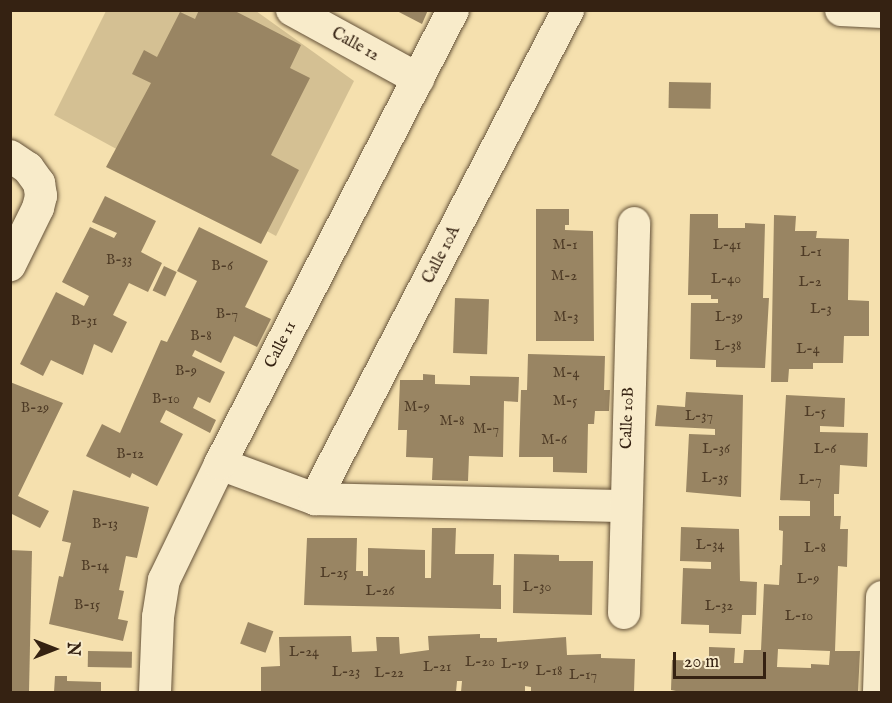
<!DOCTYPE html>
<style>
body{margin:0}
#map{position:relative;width:892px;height:703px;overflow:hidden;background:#f5e0ae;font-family:"IM FELL English",serif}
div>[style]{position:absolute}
.green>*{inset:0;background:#d4c093}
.building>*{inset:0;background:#998563;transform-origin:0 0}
.roads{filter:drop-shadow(0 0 2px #655239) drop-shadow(0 0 2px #655239)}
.street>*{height:32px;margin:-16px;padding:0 16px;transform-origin:16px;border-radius:16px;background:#f8ebca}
span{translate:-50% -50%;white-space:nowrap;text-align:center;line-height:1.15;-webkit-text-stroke:4.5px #f8ebca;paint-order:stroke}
.number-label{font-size:14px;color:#4e3b26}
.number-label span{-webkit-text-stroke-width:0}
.street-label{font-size:16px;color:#352212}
.frame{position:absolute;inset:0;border:12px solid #352212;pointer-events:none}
.north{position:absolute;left:24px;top:619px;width:60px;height:60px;-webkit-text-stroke:4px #f8ebca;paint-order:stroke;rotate:90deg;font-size:16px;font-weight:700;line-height:24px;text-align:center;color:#352212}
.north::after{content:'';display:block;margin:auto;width:21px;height:27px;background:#352212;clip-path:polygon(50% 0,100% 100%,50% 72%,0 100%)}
.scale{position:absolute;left:673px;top:652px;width:93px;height:27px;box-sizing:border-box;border:3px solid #352212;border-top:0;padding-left:8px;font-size:18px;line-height:21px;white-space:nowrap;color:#352212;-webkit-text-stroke:4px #f8ebca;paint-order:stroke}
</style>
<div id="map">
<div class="green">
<i style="clip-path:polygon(106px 11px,256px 11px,354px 81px,276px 236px,54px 115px)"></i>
</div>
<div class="building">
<i style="clip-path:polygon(199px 10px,233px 10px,301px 45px,290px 68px,310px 78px,271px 155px,299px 170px,261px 244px,106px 167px,151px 83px,132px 74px,144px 50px,157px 57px,180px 12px,195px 19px)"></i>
<i style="clip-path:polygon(395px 10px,428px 10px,422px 24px)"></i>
<i style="left:669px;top:82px;width:42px;height:26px;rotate:1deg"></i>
<i style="clip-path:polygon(105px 196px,156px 221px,141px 252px,162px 263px,148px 292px,129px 283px,113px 315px,127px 322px,112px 353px,94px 344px,83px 375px,51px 360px,43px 376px,20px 364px,56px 292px,84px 306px,89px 296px,62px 282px,90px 227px,114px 238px,117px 233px,92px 222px)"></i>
<i style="clip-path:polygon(536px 209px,569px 209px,569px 225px,565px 225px,565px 230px,593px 231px,594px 341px,536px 341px)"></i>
<i style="clip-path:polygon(690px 214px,718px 214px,718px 228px,745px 228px,745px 223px,765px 224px,763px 298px,769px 298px,765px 368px,716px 367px,716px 360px,690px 359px,691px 303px,718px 303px,718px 299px,711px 299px,711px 295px,688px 295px)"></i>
<i style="clip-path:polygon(774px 215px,796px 216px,795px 231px,817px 231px,816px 238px,849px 239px,848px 300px,869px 301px,869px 336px,844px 336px,843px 363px,813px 363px,813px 369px,789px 369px,788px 382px,771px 382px)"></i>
<i style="clip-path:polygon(199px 227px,268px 261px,245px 307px,271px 319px,257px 347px,234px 336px,221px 363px,195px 350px,192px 356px,225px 372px,210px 403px,198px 397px,193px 408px,216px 420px,210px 433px,166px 410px,160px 422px,183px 434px,157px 486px,132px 473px,130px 478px,86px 456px,102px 424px,120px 433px,161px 340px,167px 342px,197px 281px,177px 271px)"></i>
<i style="left:164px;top:266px;width:14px;height:27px;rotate:25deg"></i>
<i style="left:455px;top:298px;width:34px;height:55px;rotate:2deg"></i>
<i style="clip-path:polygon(528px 354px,605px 356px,604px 390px,610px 390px,609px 411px,595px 411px,594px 424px,588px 424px,587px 473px,553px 472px,553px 457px,519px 457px,521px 390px,527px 390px)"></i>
<i style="clip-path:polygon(423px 374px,435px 375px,435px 384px,470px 385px,470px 376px,519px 377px,518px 402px,504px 401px,503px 457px,469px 456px,468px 481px,432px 480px,433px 458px,406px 457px,407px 430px,398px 430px,400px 380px,423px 380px)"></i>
<i style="clip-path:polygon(10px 382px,63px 403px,18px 496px,49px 511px,40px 528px,10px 513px)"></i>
<i style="clip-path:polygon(686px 392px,743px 395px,741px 497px,686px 492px,689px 434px,715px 435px,715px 429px,655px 426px,657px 405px,685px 407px)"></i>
<i style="clip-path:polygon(evenodd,786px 395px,845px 398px,844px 427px,820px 426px,820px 432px,868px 433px,867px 467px,840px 465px,839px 494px,834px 494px,834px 516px,841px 516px,840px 529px,848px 529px,847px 567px,838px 566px,835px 651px,860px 651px,858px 692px,681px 692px,671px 690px,672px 660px,709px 661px,709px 647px,735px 648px,734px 663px,743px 663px,744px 650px,761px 650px,764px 584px,779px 585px,780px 565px,782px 565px,783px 531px,779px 530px,779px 516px,810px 516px,810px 501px,780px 500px,786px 395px,778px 649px,830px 651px,829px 665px,811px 664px,811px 668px,777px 667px,778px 649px)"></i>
<i style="clip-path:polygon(73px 490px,149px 507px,137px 558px,126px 556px,119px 590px,124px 591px,118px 619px,128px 621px,123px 641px,49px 624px,59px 576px,63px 577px,71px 543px,62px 541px)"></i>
<i style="clip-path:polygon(681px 527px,739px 529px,740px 581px,757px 582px,756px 615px,742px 615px,741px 634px,709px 633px,709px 625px,681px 624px,683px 568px,711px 569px,711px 562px,680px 561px)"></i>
<i style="clip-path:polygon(432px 528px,456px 528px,455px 554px,494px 554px,493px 585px,501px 585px,501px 609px,304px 605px,307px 538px,357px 538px,356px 571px,363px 571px,363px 576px,368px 576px,368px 548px,425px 550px,425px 578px,431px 578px)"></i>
<i style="clip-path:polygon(10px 550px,32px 551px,29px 692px,10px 692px)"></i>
<i style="clip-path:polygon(514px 554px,559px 555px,559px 561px,593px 561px,592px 615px,513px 613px)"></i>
<i style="left:248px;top:622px;width:27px;height:23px;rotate:20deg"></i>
<i style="clip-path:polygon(480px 634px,480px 638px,497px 638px,497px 642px,566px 637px,567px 655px,601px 654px,601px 658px,635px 659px,634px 692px,531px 692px,531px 687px,525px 686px,525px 692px,461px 692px,462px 681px,457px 681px,456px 692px,261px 692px,261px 667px,280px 666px,279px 637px,351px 636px,352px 652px,377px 651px,376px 637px,399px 637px,400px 654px,429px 650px,428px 636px)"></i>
<i style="left:88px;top:651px;width:44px;height:16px;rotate:1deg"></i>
<i style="clip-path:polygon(55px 676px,67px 676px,67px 681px,101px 682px,101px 692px,54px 692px)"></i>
</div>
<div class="roads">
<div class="street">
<i style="left:292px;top:10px;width:144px;rotate:28.7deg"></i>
<i style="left:841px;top:10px;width:41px;rotate:2.8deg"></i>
<i style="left:10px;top:156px;width:22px;rotate:34deg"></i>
<i style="left:28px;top:168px;width:19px;rotate:54deg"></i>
<i style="left:39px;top:183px;width:13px;rotate:81deg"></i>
<i style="left:41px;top:196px;width:12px;rotate:104deg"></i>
<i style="left:38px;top:208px;width:64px;rotate:116.2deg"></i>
<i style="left:220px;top:464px;width:101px;rotate:20.2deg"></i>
<i style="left:315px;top:499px;width:311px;rotate:1.3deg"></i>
<i style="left:315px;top:499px;width:551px;rotate:-62.64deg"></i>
<i style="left:624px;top:613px;width:390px;rotate:-88.5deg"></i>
<i style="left:155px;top:692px;width:75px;rotate:-87.7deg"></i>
<i style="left:158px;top:617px;width:37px;rotate:-81deg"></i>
<i style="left:164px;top:580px;width:129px;rotate:-64.2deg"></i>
<i style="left:220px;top:464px;width:510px;rotate:-62.83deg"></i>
<i style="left:879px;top:692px;width:95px;rotate:-88.2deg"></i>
</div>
</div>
<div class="number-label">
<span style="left:565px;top:245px">M-1</span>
<span style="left:727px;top:245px">L-41</span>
<span style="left:811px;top:252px">L-1</span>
<span style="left:119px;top:260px">B-33</span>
<span style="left:222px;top:266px">B-6</span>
<span style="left:564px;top:276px">M-2</span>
<span style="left:726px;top:279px">L-40</span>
<span style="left:810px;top:282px">L-2</span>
<span style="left:821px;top:309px">L-3</span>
<span style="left:227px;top:314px">B-7</span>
<span style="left:566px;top:317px">M-3</span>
<span style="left:729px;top:317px">L-39</span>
<span style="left:84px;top:321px">B-31</span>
<span style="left:201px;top:336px">B-8</span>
<span style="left:728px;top:346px">L-38</span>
<span style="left:808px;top:349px">L-4</span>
<span style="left:186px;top:371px">B-9</span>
<span style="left:566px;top:373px">M-4</span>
<span style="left:166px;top:399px">B-10</span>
<span style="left:565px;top:401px">M-5</span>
<span style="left:417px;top:407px">M-9</span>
<span style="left:35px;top:408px">B-29</span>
<span style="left:815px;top:412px">L-5</span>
<span style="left:699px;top:416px">L-37</span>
<span style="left:452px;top:421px">M-8</span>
<span style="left:486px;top:429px">M-7</span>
<span style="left:554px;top:440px">M-6</span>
<span style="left:716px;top:449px">L-36</span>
<span style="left:825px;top:449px">L-6</span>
<span style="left:130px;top:454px">B-12</span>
<span style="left:715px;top:478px">L-35</span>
<span style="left:810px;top:480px">L-7</span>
<span style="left:105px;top:524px">B-13</span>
<span style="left:710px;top:545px">L-34</span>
<span style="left:815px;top:548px">L-8</span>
<span style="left:95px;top:566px">B-14</span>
<span style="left:334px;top:573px">L-25</span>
<span style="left:808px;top:579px">L-9</span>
<span style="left:537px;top:587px">L-30</span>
<span style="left:380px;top:591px">L-26</span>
<span style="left:87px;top:605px">B-15</span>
<span style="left:719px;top:606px">L-32</span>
<span style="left:799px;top:616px">L-10</span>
<span style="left:304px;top:652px">L-24</span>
<span style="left:480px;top:662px">L-20</span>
<span style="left:515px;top:664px">L-19</span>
<span style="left:437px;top:667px">L-21</span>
<span style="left:549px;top:671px">L-18</span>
<span style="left:346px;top:672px">L-23</span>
<span style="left:389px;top:673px">L-22</span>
<span style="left:583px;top:675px">L-17</span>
</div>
<div class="street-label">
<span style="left:355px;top:45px;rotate:29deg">Calle 12</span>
<span style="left:442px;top:255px;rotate:-63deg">Calle 10A</span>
<span style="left:281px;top:345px;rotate:-63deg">Calle 11</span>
<span style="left:628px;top:418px;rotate:-88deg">Calle 10B</span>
</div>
<div class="frame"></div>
<div class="north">N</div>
<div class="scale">20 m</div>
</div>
